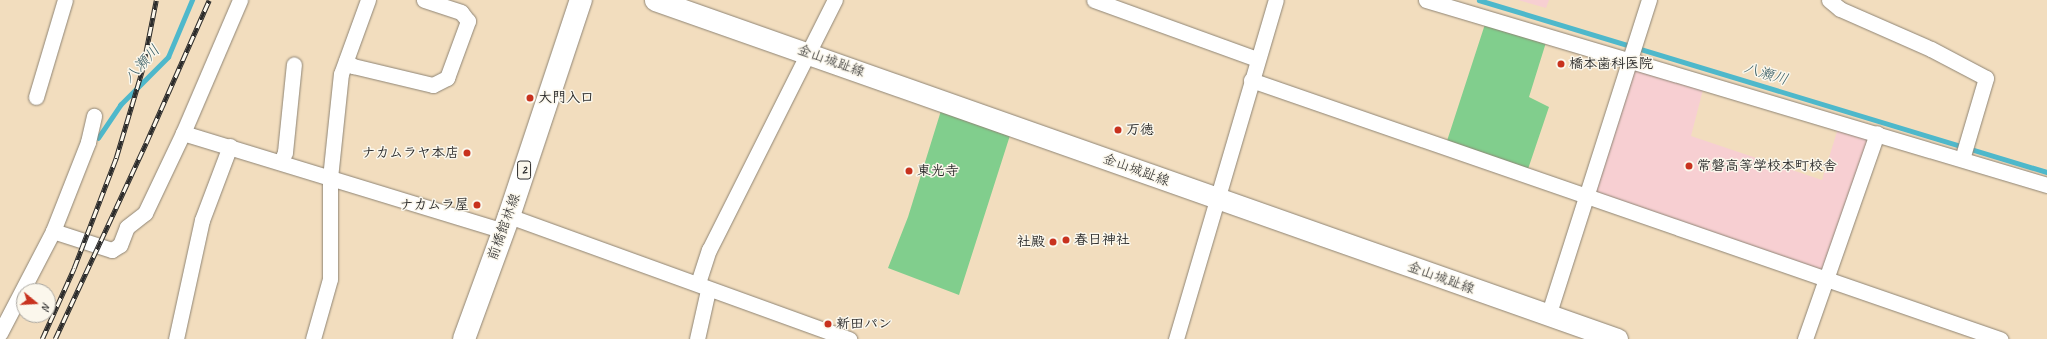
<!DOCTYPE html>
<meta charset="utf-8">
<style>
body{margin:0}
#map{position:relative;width:2047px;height:339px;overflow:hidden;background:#f2ddbe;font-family:Caveat,"Klee One",sans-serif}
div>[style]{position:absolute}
.built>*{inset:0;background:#f7cfd2}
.green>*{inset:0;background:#81ce8d}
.stream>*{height:4.5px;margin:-2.25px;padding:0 2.25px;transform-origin:2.25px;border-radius:2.25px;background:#4eb8cb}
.roads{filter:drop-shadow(0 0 1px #8e8474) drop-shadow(0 0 1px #8e8474)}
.street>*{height:15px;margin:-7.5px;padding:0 7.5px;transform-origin:7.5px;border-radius:7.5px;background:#fff}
.secondary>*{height:21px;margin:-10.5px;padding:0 10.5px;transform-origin:10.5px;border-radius:10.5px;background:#fff}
.primary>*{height:22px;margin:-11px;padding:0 11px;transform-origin:11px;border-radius:11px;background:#fff}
.rail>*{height:4.5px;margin-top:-2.25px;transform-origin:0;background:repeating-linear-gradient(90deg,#fbf7ec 0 9px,#2b2b2b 0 18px);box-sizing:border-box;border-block:1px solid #2b2b2b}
.dots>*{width:11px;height:11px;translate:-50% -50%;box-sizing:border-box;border:2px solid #fbf7ec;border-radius:50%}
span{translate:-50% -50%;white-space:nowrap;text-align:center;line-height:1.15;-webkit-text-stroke:3px #fbf7ec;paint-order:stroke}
.shield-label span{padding:1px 3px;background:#fbf7ec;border:1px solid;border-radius:3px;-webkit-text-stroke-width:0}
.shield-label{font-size:13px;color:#2b2b2b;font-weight:700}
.street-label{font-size:14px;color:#2b2b2b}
.poi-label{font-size:14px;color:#2b2b2b;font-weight:700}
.left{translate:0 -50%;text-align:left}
.right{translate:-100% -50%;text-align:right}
.water-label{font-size:15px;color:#375c63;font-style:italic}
.north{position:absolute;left:16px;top:283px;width:40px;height:40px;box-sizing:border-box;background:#fbf7ec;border:1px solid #a8a59f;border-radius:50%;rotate:108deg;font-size:11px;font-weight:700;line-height:16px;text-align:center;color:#2b2b2b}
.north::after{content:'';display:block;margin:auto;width:14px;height:18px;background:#c8321e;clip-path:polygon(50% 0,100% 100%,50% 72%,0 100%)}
</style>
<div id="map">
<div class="built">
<i style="clip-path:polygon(1518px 0,1549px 0,1546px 8px)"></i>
<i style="clip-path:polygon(1630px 60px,1705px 82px,1691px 136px,1822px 180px,1840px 122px,1877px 133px,1826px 278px,1588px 196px)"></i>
</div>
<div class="green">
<i style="clip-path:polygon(1487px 18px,1548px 36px,1529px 97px,1549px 107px,1526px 175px,1445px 147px)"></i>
<i style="clip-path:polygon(944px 101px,1013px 126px,959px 295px,888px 268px,908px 217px)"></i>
</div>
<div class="stream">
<i style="left:1479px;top:0;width:593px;rotate:16.85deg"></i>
<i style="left:98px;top:138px;width:40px;rotate:-56deg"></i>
<i style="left:120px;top:105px;width:68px;rotate:-45deg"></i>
<i style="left:168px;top:57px;width:62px;rotate:-67.2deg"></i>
</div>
<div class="roads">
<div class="street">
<i style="left:1094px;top:0;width:173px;rotate:19.9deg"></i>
<i style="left:1426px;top:0;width:648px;rotate:16.59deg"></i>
<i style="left:1829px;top:0;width:14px;rotate:39deg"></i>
<i style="left:1840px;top:9px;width:99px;rotate:23.7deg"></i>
<i style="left:1931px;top:49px;width:62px;rotate:27.8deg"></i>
<i style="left:1986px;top:78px;width:84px;rotate:106.5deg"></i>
<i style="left:346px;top:61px;width:9px;rotate:36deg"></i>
<i style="left:353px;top:66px;width:82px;rotate:13.4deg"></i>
<i style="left:433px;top:85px;width:16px;rotate:-27deg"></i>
<i style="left:447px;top:78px;width:61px;rotate:-69.8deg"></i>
<i style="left:468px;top:21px;width:11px;rotate:-128deg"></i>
<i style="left:461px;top:12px;width:39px;rotate:-162deg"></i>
<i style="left:1251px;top:80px;width:793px;rotate:19.08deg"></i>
<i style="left:36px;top:97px;width:101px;rotate:-73.4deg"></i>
<i style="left:183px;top:133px;width:335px;rotate:17deg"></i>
<i style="left:281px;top:162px;width:11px;rotate:-68deg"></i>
<i style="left:285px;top:152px;width:88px;rotate:-84.2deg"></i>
<i style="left:509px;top:216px;width:362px;rotate:19.9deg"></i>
<i style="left:53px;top:231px;width:62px;rotate:17.9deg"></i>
<i style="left:112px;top:250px;width:9px;rotate:-32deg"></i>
<i style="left:120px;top:245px;width:19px;rotate:-69deg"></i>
<i style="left:127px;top:227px;width:23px;rotate:-38deg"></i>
<i style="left:145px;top:213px;width:89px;rotate:-64.6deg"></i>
<i style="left:183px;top:133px;width:145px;rotate:-66.8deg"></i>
<i style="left:698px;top:283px;width:35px;rotate:-72deg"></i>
<i style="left:709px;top:250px;width:280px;rotate:-63.3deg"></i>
<i style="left:1548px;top:316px;width:332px;rotate:-72.3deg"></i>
<i style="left:0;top:333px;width:115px;rotate:-62.5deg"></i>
<i style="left:53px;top:231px;width:96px;rotate:-68.5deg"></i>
<i style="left:88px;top:142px;width:27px;rotate:-77deg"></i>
<i style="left:176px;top:339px;width:122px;rotate:-77.7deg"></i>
<i style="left:202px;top:220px;width:79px;rotate:-69.3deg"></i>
<i style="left:313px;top:339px;width:62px;rotate:-74.2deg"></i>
<i style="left:330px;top:279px;width:101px;rotate:-90deg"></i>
<i style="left:330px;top:178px;width:105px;rotate:-84deg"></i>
<i style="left:341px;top:74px;width:79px;rotate:-70deg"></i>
<i style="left:697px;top:339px;width:50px;rotate:-77.3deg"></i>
<i style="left:1176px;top:339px;width:353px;rotate:-73.6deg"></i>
<i style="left:1805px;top:339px;width:218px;rotate:-70.7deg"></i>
</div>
<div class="secondary">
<i style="left:655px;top:0;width:1020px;rotate:19.41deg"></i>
</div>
<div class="primary">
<i style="left:464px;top:339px;width:131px;rotate:-69.9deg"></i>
<i style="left:509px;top:216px;width:228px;rotate:-71.6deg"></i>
</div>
</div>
<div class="rail">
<i style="left:42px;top:339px;width:78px;rotate:-65.7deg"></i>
<i style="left:74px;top:268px;width:118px;rotate:-69.1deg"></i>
<i style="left:116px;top:158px;width:91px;rotate:-73.4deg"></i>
<i style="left:142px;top:71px;width:72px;rotate:-78.8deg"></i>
<i style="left:55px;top:339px;width:216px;rotate:-65.1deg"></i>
<i style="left:146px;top:143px;width:156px;rotate:-66.2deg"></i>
</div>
<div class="dots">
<i style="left:1561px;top:64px;background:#c8321e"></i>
<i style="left:530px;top:98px;background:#c8321e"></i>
<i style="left:1118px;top:130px;background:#c8321e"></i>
<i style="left:467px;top:153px;background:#c8321e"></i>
<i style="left:1689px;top:166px;background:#c8321e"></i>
<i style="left:909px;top:171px;background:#c8321e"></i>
<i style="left:477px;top:205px;background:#c8321e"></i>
<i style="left:1066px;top:240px;background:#c8321e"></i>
<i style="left:1053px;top:242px;background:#c8321e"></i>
<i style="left:828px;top:324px;background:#c8321e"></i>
</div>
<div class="shield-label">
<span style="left:524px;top:170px">2</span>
</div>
<div class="street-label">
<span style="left:831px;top:61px;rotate:20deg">金山城趾線</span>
<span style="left:1136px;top:170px;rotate:20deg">金山城趾線</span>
<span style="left:504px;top:227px;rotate:-70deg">前橋館林線</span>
<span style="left:1441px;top:278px;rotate:20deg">金山城趾線</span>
</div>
<div class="poi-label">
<span class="left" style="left:1569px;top:64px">橋本歯科医院</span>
<span class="left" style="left:538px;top:98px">大門入口</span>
<span class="left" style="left:1126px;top:130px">万徳</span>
<span class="right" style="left:459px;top:153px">ナカムラヤ本店</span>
<span class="left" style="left:1697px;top:166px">常磐高等学校本町校舎</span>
<span class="left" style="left:917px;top:171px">東光寺</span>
<span class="right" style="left:469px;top:205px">ナカムラ屋</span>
<span class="left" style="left:1074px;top:240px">春日神社</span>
<span class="right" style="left:1045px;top:242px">社殿</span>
<span class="left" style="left:836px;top:324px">新田パン</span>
</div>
<div class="water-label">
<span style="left:142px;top:64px;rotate:-47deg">八瀬川</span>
<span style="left:1766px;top:74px;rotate:17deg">八瀬川</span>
</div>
<div class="north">N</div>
</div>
